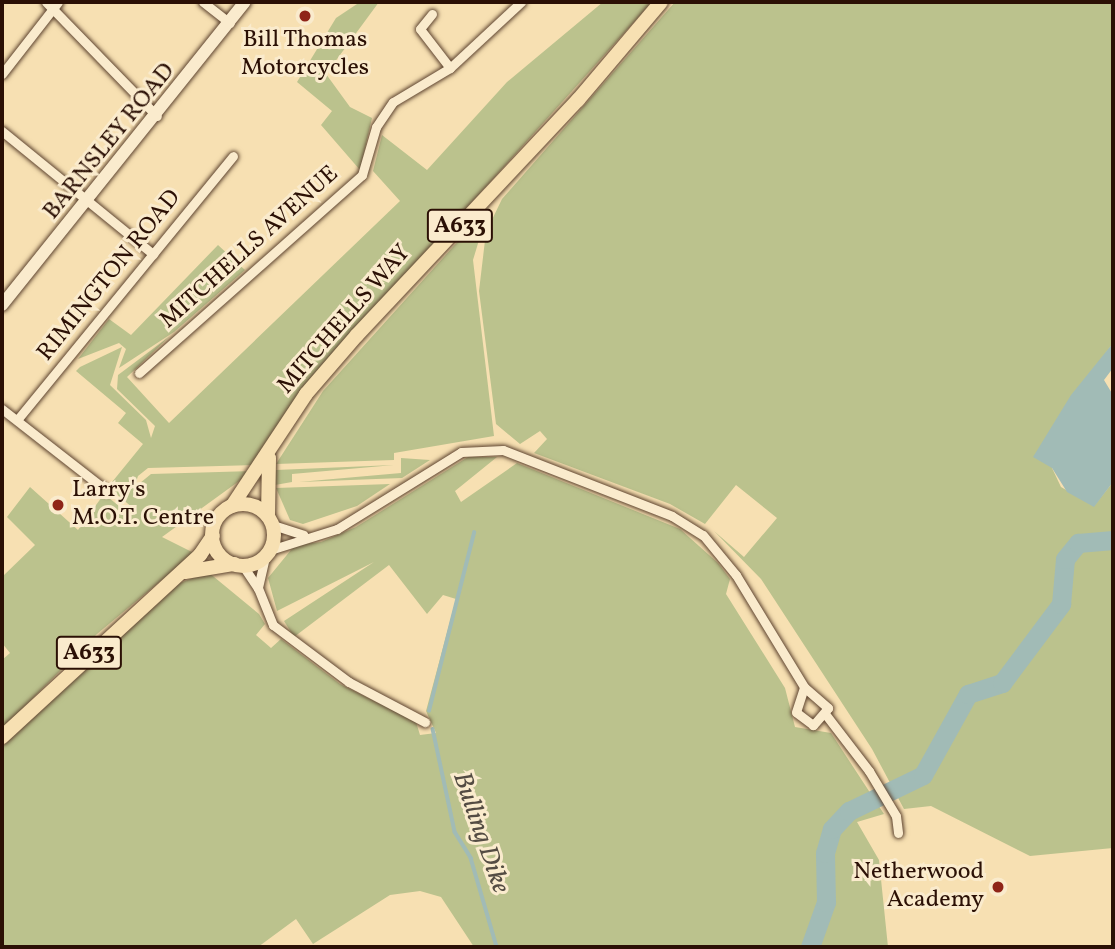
<!DOCTYPE html>
<style>
body{margin:0}
#map{position:relative;width:1115px;height:949px;overflow:hidden;background:#f7e0b2;font-family:Vollkorn,serif}
div>[style]{position:absolute}
.green>*{inset:0;background:#bbc28d}
.water>*{inset:0;background:#a1bbb6}
.stream>*{height:3.5px;margin:-1.75px;padding:0 1.75px;transform-origin:1.75px;border-radius:1.75px;background:#a1bbb6}
.river>*{height:19px;margin:-9.5px;padding:0 9.5px;transform-origin:9.5px;border-radius:9.5px;background:#a1bbb6}
.roads{filter:drop-shadow(0 0 2px #5e4430) drop-shadow(0 0 2px #5e4430)}
.street>*{height:9px;margin:-4.5px;padding:0 4.5px;transform-origin:4.5px;border-radius:4.5px;background:#faebcd}
.secondary>*{height:12px;margin:-6px;padding:0 6px;transform-origin:6px;border-radius:6px;background:#faebcd}
.primary>*{height:14px;margin:-7px;padding:0 7px;transform-origin:7px;border-radius:7px;background:#f7e0b2}
.primary>.ring{margin:-7px;padding:0;box-sizing:content-box;background:none;border:14px solid #f7e0b2;border-radius:50%}
.dots>*{width:19px;height:19px;translate:-50% -50%;box-sizing:border-box;border:4px solid #faebcd;border-radius:50%}
span{translate:-50% -50%;white-space:nowrap;text-align:center;line-height:1.15;-webkit-text-stroke:6px #faebcd;paint-order:stroke}
.shield-label span{padding:2px 5px;background:#faebcd;border:2px solid;border-radius:5px;-webkit-text-stroke-width:0}
.shield-label{font-size:23px;color:#2b1005;font-weight:700}
.poi-label{font-size:24px;color:#2b1005}
.left{translate:0 -50%;text-align:left}
.right{translate:-100% -50%;text-align:right}
.street-label{font-size:24px;color:#2b1005}
.water-label{font-size:26px;color:#544c43;font-style:italic}
.frame{position:absolute;inset:0;border:4px solid #2b1005;pointer-events:none}
</style>
<div id="map">
<div class="green">
<i style="clip-path:polygon(360px 2px,379px 2px,326px 74px,350px 107px,372px 118px,360px 170px,321px 125px,332px 111px,297px 82px,336px 18px)"></i>
<i style="clip-path:polygon(603px 2px,652px 2px,304px 389px,257px 465px,148px 468px,138px 476px,134px 488px,151px 474px,253px 471px,162px 537px,194px 553px,97px 634px,2px 729px,2px 660px,10px 653px,2px 643px,2px 577px,35px 545px,7px 517px,30px 487px,78px 530px,104px 494px,129px 514px,133px 508px,108px 487px,143px 444px,118px 423px,126px 413px,76px 371px,80px 367px,122px 347px,110px 385px,146px 420px,151px 438px,155px 426px,117px 389px,118px 375px,170px 336px,127px 377px,169px 423px,400px 201px,373px 171px,382px 135px,427px 170px,507px 82px)"></i>
<i style="clip-path:polygon(675px 2px,1113px 2px,1113px 343px,1094px 369px,1052px 468px,1061px 487px,1094px 506px,1113px 482px,1113px 848px,1030px 856px,931px 806px,904px 809px,872px 749px,761px 579px,714px 531px,744px 557px,777px 518px,736px 485px,705px 524px,670px 504px,534px 453px,547px 439px,540px 431px,520px 444px,496px 424px,479px 291px,486px 232px,502px 199px)"></i>
<i style="clip-path:polygon(489px 207px,473px 260px,494px 436px,394px 453px,394px 460px,276px 464px,323px 391px)"></i>
<i style="clip-path:polygon(218px 245px,245px 270px,174px 332px,119px 368px,126px 349px,119px 343px,78px 359px,109px 319px,131px 335px)"></i>
<i style="clip-path:polygon(468px 457px,497px 457px,455px 491px,461px 502px,517px 463px,680px 529px,718px 563px,730px 579px,726px 594px,785px 688px,795px 727px,831px 733px,884px 814px,857px 822px,879px 860px,888px 947px,474px 947px,441px 897px,420px 891px,390px 895px,313px 944px,296px 919px,258px 947px,2px 947px,2px 747px,180px 583px,208px 572px,259px 614px,265px 624px,256px 635px,271px 648px,281px 639px,340px 684px,416px 722px,420px 735px,436px 733px,426px 711px,456px 599px,443px 595px,427px 614px,389px 565px,294px 637px,284px 621px,374px 562px,277px 611px,268px 578px,295px 545px,321px 542px,356px 527px)"></i>
<i style="clip-path:polygon(401px 458px,430px 460px,402px 478px,299px 482px,401px 473px)"></i>
<i style="clip-path:polygon(394px 465px,292px 474px,292px 482px,275px 485px,274px 481px,276px 470px)"></i>
<i style="clip-path:polygon(390px 484px,357px 506px,303px 524px,290px 520px,276px 488px)"></i>
</div>
<div class="water">
<i style="clip-path:polygon(1113px 343px,1113px 368px,1104px 380px,1113px 395px,1113px 482px,1094px 507px,1067px 492px,1052px 468px,1033px 457px,1071px 395px)"></i>
</div>
<div class="stream">
<i style="left:429px;top:711px;width:184px;rotate:-75.8deg"></i>
<i style="left:433px;top:729px;width:105px;rotate:77.9deg"></i>
<i style="left:455px;top:832px;width:31px;rotate:58deg"></i>
<i style="left:471px;top:858px;width:93px;rotate:73.7deg"></i>
</div>
<div class="river">
<i style="left:810px;top:947px;width:48px;rotate:-70.4deg"></i>
<i style="left:826px;top:902px;width:49px;rotate:-91.2deg"></i>
<i style="left:825px;top:853px;width:25px;rotate:-74deg"></i>
<i style="left:832px;top:829px;width:25px;rotate:-47deg"></i>
<i style="left:849px;top:811px;width:82px;rotate:-25.9deg"></i>
<i style="left:923px;top:775px;width:93px;rotate:-60.9deg"></i>
<i style="left:968px;top:694px;width:36px;rotate:-18deg"></i>
<i style="left:1002px;top:683px;width:99px;rotate:-53.2deg"></i>
<i style="left:1061px;top:604px;width:45px;rotate:-84.9deg"></i>
<i style="left:1065px;top:559px;width:21px;rotate:-51deg"></i>
<i style="left:1078px;top:543px;width:35px;rotate:-5deg"></i>
</div>
<div class="roads">
<div class="street">
<i style="left:46px;top:2px;width:159px;rotate:45.8deg"></i>
<i style="left:203px;top:2px;width:34px;rotate:38deg"></i>
<i style="left:432px;top:14px;width:19px;rotate:129deg"></i>
<i style="left:420px;top:29px;width:49px;rotate:52.4deg"></i>
<i style="left:2px;top:74px;width:91px;rotate:-52.1deg"></i>
<i style="left:2px;top:131px;width:195px;rotate:39.2deg"></i>
<i style="left:139px;top:373px;width:298px;rotate:-41.6deg"></i>
<i style="left:362px;top:175px;width:50px;rotate:-73.7deg"></i>
<i style="left:376px;top:127px;width:30px;rotate:-56deg"></i>
<i style="left:393px;top:102px;width:66px;rotate:-30.8deg"></i>
<i style="left:450px;top:68px;width:97px;rotate:-42.9deg"></i>
<i style="left:2px;top:409px;width:133px;rotate:38deg"></i>
<i style="left:17px;top:420px;width:341px;rotate:-50.7deg"></i>
<i style="left:273px;top:525px;width:32px;rotate:18deg"></i>
<i style="left:270px;top:550px;width:70px;rotate:-17.4deg"></i>
<i style="left:337px;top:529px;width:146px;rotate:-31.8deg"></i>
<i style="left:461px;top:452px;width:42px;rotate:-2.7deg"></i>
<i style="left:503px;top:450px;width:181px;rotate:21.3deg"></i>
<i style="left:672px;top:516px;width:36px;rotate:32deg"></i>
<i style="left:703px;top:535px;width:52px;rotate:50.5deg"></i>
<i style="left:736px;top:575px;width:131px;rotate:58.7deg"></i>
<i style="left:265px;top:557px;width:32px;rotate:103deg"></i>
<i style="left:258px;top:588px;width:40px;rotate:68deg"></i>
<i style="left:273px;top:625px;width:95px;rotate:36.9deg"></i>
<i style="left:349px;top:682px;width:86px;rotate:27.8deg"></i>
<i style="left:243px;top:566px;width:27px;rotate:56deg"></i>
<i style="left:804px;top:687px;width:32px;rotate:41deg"></i>
<i style="left:828px;top:708px;width:23px;rotate:131deg"></i>
<i style="left:813px;top:725px;width:21px;rotate:-143deg"></i>
<i style="left:796px;top:712px;width:26px;rotate:-72deg"></i>
<i style="left:826px;top:715px;width:71px;rotate:52.5deg"></i>
<i style="left:869px;top:771px;width:52px;rotate:59deg"></i>
<i style="left:896px;top:816px;width:17px;rotate:83deg"></i>
</div>
<div class="secondary">
<i style="left:2px;top:305px;width:388px;rotate:-51.3deg"></i>
</div>
<div class="primary">
<i class="ring" style="left:212px;top:504px;width:48px;height:48px"></i>
<i style="left:232px;top:506px;width:134px;rotate:-56.5deg"></i>
<i style="left:306px;top:394px;width:78px;rotate:-49.2deg"></i>
<i style="left:357px;top:335px;width:323px;rotate:-46.8deg"></i>
<i style="left:578px;top:100px;width:128px;rotate:-49.7deg"></i>
<i style="left:268px;top:516px;width:58px;rotate:-89deg"></i>
<i style="left:185px;top:572px;width:50px;rotate:-9.3deg"></i>
<i style="left:2px;top:737px;width:269px;rotate:-42.6deg"></i>
<i style="left:200px;top:555px;width:23px;rotate:-56deg"></i>
</div>
</div>
<div class="dots">
<i style="left:305px;top:16px;background:#8f2418"></i>
<i style="left:58px;top:505px;background:#8f2418"></i>
<i style="left:998px;top:887px;background:#8f2418"></i>
</div>
<div class="shield-label">
<span style="left:460px;top:226px">A633</span>
<span style="left:89px;top:653px">A633</span>
</div>
<div class="poi-label">
<span style="left:305px;top:55px">Bill Thomas<br>Motorcycles</span>
<span class="left" style="left:72px;top:505px">Larry's<br>M.O.T. Centre</span>
<span class="right" style="left:984px;top:887px">Netherwood<br>Academy</span>
</div>
<div class="street-label">
<span style="left:110px;top:142px;rotate:-51deg">BARNSLEY ROAD</span>
<span style="left:250px;top:248px;rotate:-42deg">MITCHELLS AVENUE</span>
<span style="left:110px;top:276px;rotate:-51deg">RIMINGTON ROAD</span>
<span style="left:345px;top:320px;rotate:-49deg">MITCHELLS WAY</span>
</div>
<div class="water-label">
<span style="left:480px;top:833px;rotate:71deg">Bulling Dike</span>
</div>
<div class="frame"></div>
</div>
